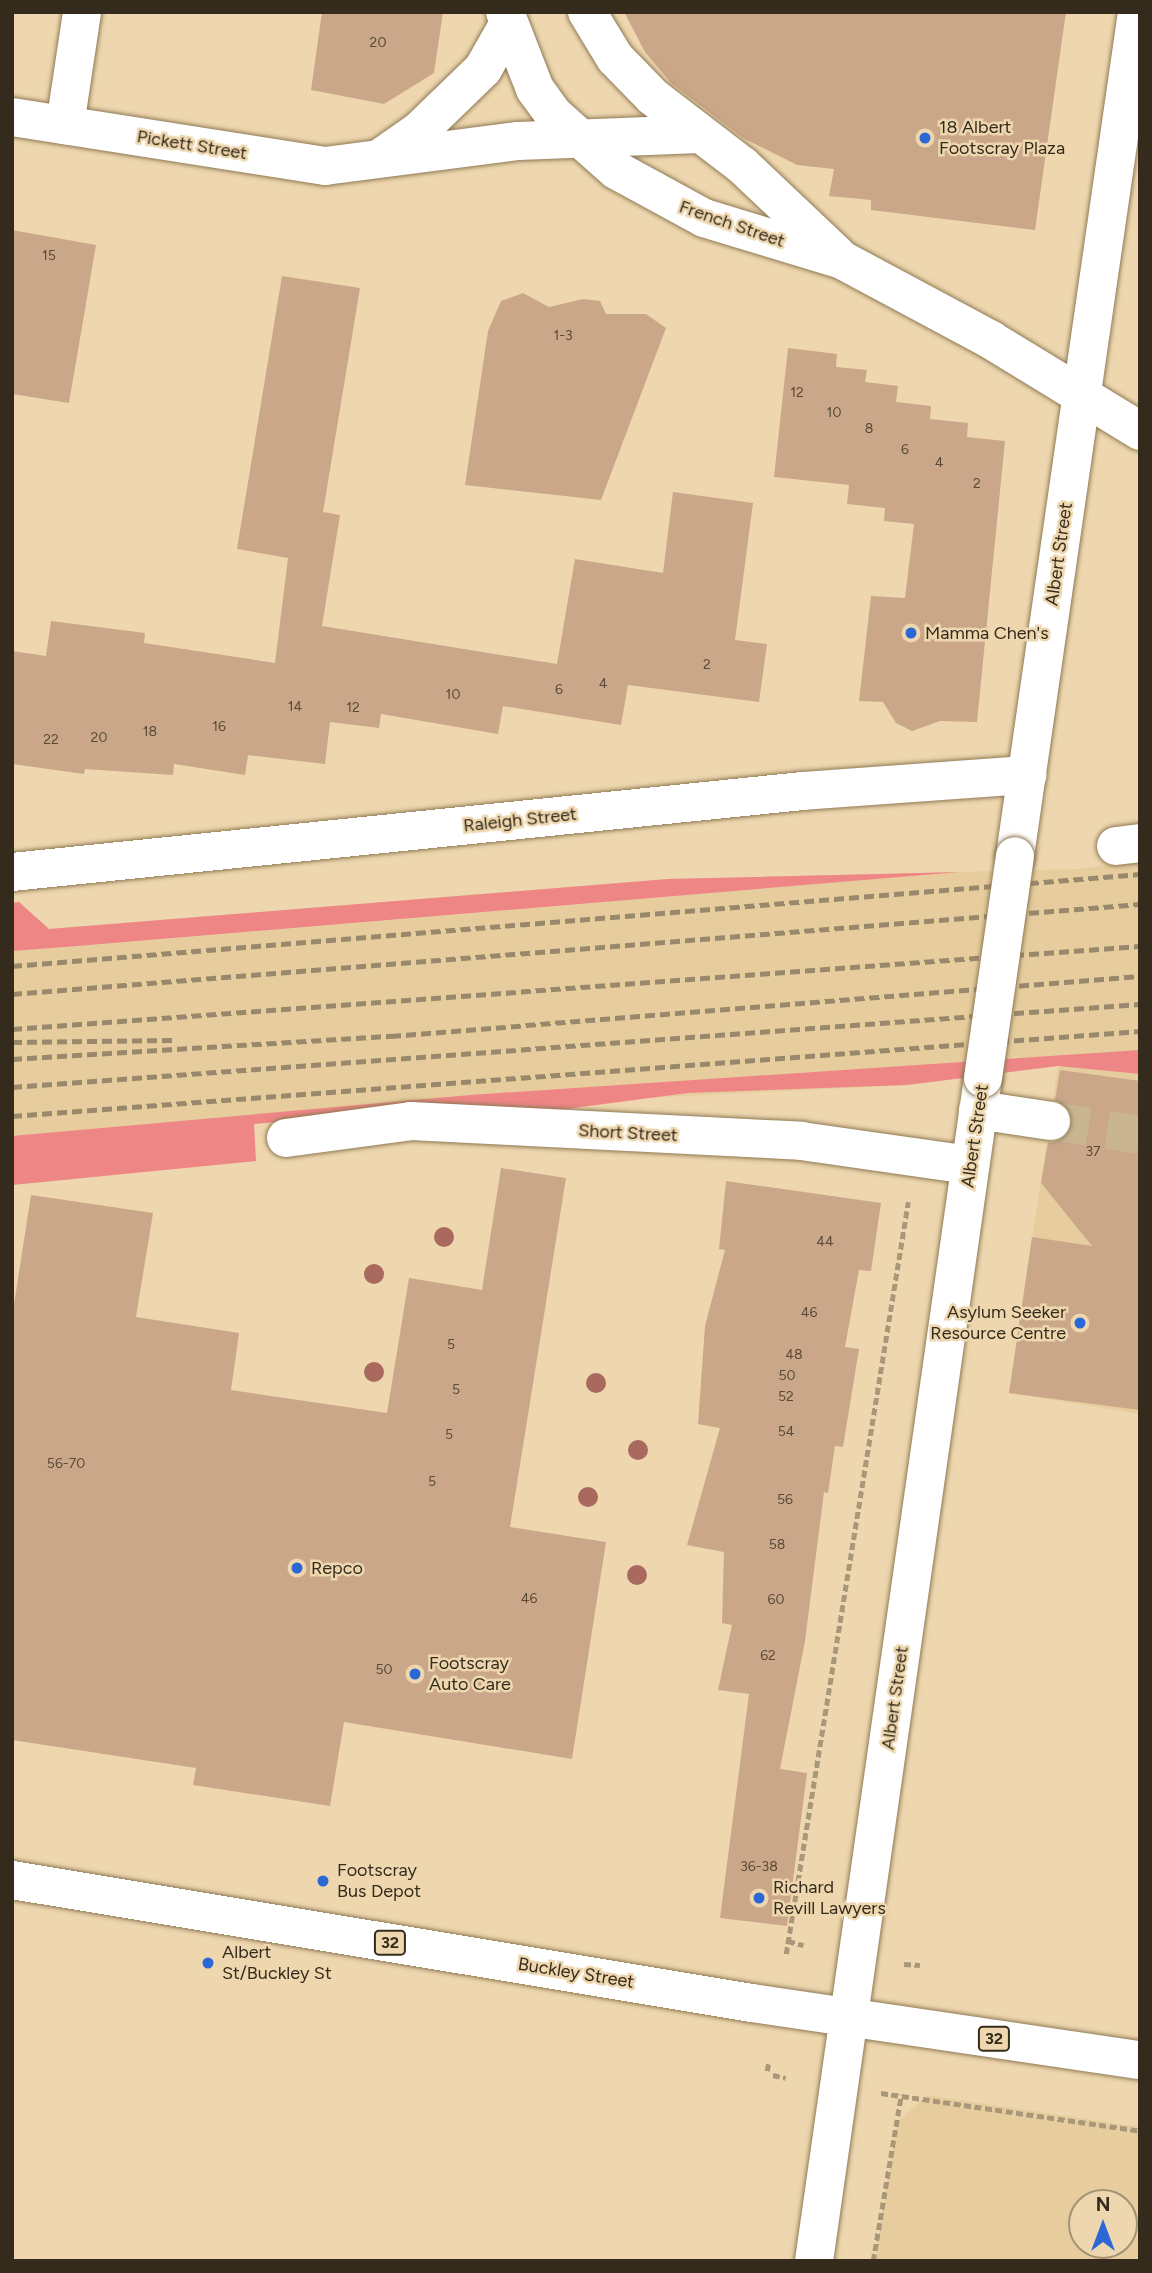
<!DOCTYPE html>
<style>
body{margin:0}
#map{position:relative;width:1152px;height:2273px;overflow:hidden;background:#eed7af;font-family:Figtree,sans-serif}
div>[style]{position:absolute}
.built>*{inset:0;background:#e7cd9e}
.green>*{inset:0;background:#ef8686}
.building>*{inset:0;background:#caa789}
.minor-tunnel>*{height:38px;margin-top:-19px;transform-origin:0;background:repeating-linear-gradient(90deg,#c9b592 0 38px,transparent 0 57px)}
.path>*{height:4.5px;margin-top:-2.25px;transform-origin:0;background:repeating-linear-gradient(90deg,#a89778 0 7px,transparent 0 10.5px)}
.roads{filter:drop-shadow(0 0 2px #8f7a55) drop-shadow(0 0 2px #8f7a55)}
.minor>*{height:38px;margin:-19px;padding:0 19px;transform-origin:19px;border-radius:19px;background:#fff}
.major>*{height:38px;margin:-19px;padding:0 19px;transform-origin:19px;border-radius:19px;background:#fff}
.rail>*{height:5px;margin-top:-2.5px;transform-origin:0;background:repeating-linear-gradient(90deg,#99886c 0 10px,transparent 0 15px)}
.bridges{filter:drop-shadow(0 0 2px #8f7a55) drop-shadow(0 0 2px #8f7a55)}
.minor-bridge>*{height:38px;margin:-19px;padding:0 19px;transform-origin:19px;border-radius:19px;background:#fff}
.trees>*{width:20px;height:20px;margin:-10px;border-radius:50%;background:#a9695e}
.dots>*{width:19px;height:19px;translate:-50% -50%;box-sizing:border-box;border:4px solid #eed7af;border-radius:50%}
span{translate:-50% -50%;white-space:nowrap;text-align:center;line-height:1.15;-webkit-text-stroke:5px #eed7af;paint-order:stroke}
.number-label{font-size:14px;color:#5a4a37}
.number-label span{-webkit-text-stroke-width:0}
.shield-label span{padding:2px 5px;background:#eed7af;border:2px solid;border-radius:5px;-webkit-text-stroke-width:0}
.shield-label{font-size:16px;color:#342b1c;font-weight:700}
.poi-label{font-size:18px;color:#342b1c}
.left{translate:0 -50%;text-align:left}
.right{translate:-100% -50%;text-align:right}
.street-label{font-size:18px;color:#342b1c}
.frame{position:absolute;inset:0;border:14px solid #342b1c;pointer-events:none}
.north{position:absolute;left:1068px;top:2189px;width:70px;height:70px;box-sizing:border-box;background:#eed7af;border:2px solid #a49274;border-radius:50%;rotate:0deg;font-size:19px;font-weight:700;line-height:28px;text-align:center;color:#342b1c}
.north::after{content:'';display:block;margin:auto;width:24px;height:32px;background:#2b68d5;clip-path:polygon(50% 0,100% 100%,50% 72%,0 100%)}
</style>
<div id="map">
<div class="built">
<i style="clip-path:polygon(1140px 861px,1140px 1414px,1009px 1393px,1058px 1066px,907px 1085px,420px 1109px,254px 1124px,256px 1161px,12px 1185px,12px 903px,19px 902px,49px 929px,668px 879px,1079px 869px)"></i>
<i style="clip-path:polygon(evenodd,927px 2095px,1140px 2127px,1140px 2261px,874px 2261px,897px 2123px,927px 2095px,1082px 2203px,1124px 2203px,1124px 2245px,1082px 2245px,1082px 2203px)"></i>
</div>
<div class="green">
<i style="clip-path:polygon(960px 872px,65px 947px,12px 951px,12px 903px,19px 902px,49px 929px,668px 879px)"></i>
<i style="clip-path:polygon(1140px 1050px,1140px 1074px,1058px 1066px,907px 1085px,688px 1093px,535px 1113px,420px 1109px,254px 1124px,256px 1161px,12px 1185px,12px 1136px,470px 1095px)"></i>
</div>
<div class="building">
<i style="clip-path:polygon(322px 12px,443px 12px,434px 73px,384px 104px,311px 90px)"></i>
<i style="clip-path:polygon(624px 12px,1066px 12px,1035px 230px,871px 210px,871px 200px,829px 196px,834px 169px,797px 165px,743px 138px,671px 83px,645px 52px)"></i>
<i style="clip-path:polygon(12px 230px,96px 245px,69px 403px,12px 394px)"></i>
<i style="clip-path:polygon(282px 276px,360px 288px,323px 512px,340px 515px,322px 626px,557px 664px,575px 559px,663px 573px,673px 492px,753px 503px,735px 640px,767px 644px,759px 702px,628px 685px,621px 725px,503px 706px,498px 734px,381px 714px,379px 728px,330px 722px,325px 764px,248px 755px,245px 775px,174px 764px,173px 775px,85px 769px,84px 774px,12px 764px,12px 651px,46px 656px,51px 621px,145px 633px,144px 643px,275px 663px,288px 558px,237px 549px)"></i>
<i style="clip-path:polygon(523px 293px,549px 307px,583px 299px,600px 301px,606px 314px,646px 314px,666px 328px,601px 500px,465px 485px,488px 331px,501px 301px)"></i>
<i style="clip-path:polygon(788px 348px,837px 354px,836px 367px,867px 370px,865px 382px,898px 386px,896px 402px,931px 406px,930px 419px,968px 423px,967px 437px,1005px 441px,977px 722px,940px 721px,912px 731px,896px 723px,883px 702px,859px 701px,871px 596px,905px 598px,914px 524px,884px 521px,885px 508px,847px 504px,849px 485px,774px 477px)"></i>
<i style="clip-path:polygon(1060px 1070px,1140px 1081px,1140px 1410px,1009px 1393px,1032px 1237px,1092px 1246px,1041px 1183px,1048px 1143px,1060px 1141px,1072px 1125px,1071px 1112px,1055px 1100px)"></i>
<i style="clip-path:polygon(501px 1168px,566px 1178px,510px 1527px,606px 1542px,572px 1759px,344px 1722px,330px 1806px,193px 1785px,196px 1768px,12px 1740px,12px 1317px,31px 1195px,153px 1213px,136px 1317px,239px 1333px,231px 1390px,387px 1413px,409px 1278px,482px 1290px)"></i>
<i style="clip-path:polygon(726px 1181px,881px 1203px,871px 1271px,859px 1270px,845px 1347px,859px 1349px,843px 1447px,835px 1446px,828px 1493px,824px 1492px,805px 1641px,780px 1769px,807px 1773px,787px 1926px,720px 1918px,749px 1694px,718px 1690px,732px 1625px,722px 1623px,724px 1552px,687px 1545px,720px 1428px,698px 1424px,705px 1326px,725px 1250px,719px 1249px)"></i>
</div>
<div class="minor-tunnel">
<i style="left:1051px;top:1121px;width:90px;rotate:8.9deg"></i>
</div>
<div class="path">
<i style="left:788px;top:1941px;width:16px;rotate:15deg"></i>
<i style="left:786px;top:1954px;width:762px;rotate:-80.78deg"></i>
<i style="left:904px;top:1964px;width:16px;rotate:4deg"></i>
<i style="left:767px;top:2071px;width:10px;rotate:-79deg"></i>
<i style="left:773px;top:2075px;width:13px;rotate:13deg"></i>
<i style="left:881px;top:2093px;width:262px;rotate:8.3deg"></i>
<i style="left:873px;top:2261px;width:168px;rotate:-80.4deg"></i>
</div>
<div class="roads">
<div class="minor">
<i style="left:505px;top:12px;width:83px;rotate:68.7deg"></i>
<i style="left:535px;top:89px;width:32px;rotate:54deg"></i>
<i style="left:554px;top:115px;width:83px;rotate:41.6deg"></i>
<i style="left:616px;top:170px;width:100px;rotate:28.6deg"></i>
<i style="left:704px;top:218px;width:144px;rotate:16.9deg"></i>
<i style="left:842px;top:260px;width:169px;rotate:28.2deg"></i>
<i style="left:991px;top:340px;width:175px;rotate:31.4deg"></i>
<i style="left:587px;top:12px;width:54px;rotate:58.7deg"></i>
<i style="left:615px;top:58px;width:54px;rotate:45.7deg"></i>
<i style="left:653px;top:97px;width:113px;rotate:37.5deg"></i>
<i style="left:743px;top:166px;width:129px;rotate:43.4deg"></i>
<i style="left:12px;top:117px;width:317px;rotate:8.9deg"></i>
<i style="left:325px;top:166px;width:195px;rotate:-7.4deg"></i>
<i style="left:518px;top:141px;width:182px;rotate:-2.2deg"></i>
<i style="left:65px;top:125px;width:114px;rotate:-81.4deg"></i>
<i style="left:380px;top:158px;width:47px;rotate:-34.7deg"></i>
<i style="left:419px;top:131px;width:89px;rotate:-44.1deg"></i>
<i style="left:483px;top:69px;width:51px;rotate:-60.4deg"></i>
<i style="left:1116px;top:846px;width:24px;rotate:-7deg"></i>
<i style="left:1015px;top:856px;width:853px;rotate:-81.77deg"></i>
<i style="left:12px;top:872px;width:794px;rotate:-5.85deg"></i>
<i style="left:802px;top:791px;width:226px;rotate:-4.1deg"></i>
<i style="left:978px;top:1110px;width:74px;rotate:8.6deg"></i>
<i style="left:286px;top:1138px;width:126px;rotate:-7.7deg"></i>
<i style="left:411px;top:1121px;width:391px;rotate:2.9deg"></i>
<i style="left:801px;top:1141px;width:171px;rotate:8.1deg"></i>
<i style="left:814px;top:2261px;width:1195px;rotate:-81.87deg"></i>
</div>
<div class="major">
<i style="left:12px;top:1880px;width:750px;rotate:9.44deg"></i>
<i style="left:752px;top:2003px;width:392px;rotate:8.4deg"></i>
</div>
</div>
<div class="rail">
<i style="left:12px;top:966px;width:1132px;rotate:-4.66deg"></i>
<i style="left:12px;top:994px;width:1132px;rotate:-4.56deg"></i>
<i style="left:12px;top:1029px;width:1131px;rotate:-4.21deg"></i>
<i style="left:12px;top:1042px;width:161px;rotate:-0.7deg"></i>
<i style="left:12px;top:1059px;width:380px;rotate:-3.5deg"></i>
<i style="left:391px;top:1036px;width:751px;rotate:-4.58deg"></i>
<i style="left:12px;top:1087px;width:1131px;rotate:-4.21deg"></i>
<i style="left:12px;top:1116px;width:1131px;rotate:-4.31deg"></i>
</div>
<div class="bridges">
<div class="minor-bridge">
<i style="left:983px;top:1078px;width:224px;rotate:-81.8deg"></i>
</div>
</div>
<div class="trees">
<i style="left:444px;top:1237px"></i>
<i style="left:374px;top:1274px"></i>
<i style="left:374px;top:1372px"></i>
<i style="left:596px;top:1383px"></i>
<i style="left:638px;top:1450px"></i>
<i style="left:588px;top:1497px"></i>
<i style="left:637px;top:1575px"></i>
</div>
<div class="dots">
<i style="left:925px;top:138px;background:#2b68d5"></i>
<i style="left:911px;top:633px;background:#2b68d5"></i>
<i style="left:1080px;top:1323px;background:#2b68d5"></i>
<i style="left:297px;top:1568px;background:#2b68d5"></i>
<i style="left:415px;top:1674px;background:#2b68d5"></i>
<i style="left:323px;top:1881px;background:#2b68d5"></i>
<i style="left:759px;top:1898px;background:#2b68d5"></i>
<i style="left:208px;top:1963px;background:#2b68d5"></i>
</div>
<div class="number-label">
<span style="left:378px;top:43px">20</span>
<span style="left:49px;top:256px">15</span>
<span style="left:563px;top:336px">1-3</span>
<span style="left:797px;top:393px">12</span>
<span style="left:834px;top:413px">10</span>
<span style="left:869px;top:429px">8</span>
<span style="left:905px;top:450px">6</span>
<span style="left:939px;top:463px">4</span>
<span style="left:977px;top:484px">2</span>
<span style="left:707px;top:665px">2</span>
<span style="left:603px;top:684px">4</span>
<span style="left:559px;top:690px">6</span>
<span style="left:453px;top:695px">10</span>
<span style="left:295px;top:707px">14</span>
<span style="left:353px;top:708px">12</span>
<span style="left:219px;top:727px">16</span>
<span style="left:150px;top:732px">18</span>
<span style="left:99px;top:738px">20</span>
<span style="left:51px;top:740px">22</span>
<span style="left:1093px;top:1152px">37</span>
<span style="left:825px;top:1242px">44</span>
<span style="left:809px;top:1313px">46</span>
<span style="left:451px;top:1345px">5</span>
<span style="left:794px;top:1355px">48</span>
<span style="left:787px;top:1376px">50</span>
<span style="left:456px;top:1390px">5</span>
<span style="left:786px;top:1397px">52</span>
<span style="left:786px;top:1432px">54</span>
<span style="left:449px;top:1435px">5</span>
<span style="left:66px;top:1464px">56-70</span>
<span style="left:432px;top:1482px">5</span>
<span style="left:785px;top:1500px">56</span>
<span style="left:777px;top:1545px">58</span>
<span style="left:529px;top:1599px">46</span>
<span style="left:776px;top:1600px">60</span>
<span style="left:768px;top:1656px">62</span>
<span style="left:384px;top:1670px">50</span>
<span style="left:759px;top:1867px">36-38</span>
</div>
<div class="shield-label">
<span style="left:390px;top:1943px">32</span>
<span style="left:994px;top:2039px">32</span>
</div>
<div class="poi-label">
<span class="left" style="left:939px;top:138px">18 Albert<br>Footscray Plaza</span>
<span class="left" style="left:925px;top:633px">Mamma Chen's</span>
<span class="right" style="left:1066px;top:1323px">Asylum Seeker<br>Resource Centre</span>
<span class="left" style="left:311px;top:1568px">Repco</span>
<span class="left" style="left:429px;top:1674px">Footscray<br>Auto Care</span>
<span class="left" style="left:337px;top:1881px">Footscray<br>Bus Depot</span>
<span class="left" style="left:773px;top:1898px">Richard<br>Revill Lawyers</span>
<span class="left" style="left:222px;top:1963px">Albert<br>St/Buckley St</span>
</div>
<div class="street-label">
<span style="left:192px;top:145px;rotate:9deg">Pickett Street</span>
<span style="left:732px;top:224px;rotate:19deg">French Street</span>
<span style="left:1059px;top:554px;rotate:-82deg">Albert Street</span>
<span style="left:520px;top:820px;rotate:-6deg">Raleigh Street</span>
<span style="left:628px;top:1133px;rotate:3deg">Short Street</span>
<span style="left:975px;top:1136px;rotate:-82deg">Albert Street</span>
<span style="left:895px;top:1698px;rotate:-82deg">Albert Street</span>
<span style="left:576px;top:1973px;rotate:9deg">Buckley Street</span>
</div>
<div class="frame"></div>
<div class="north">N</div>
</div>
